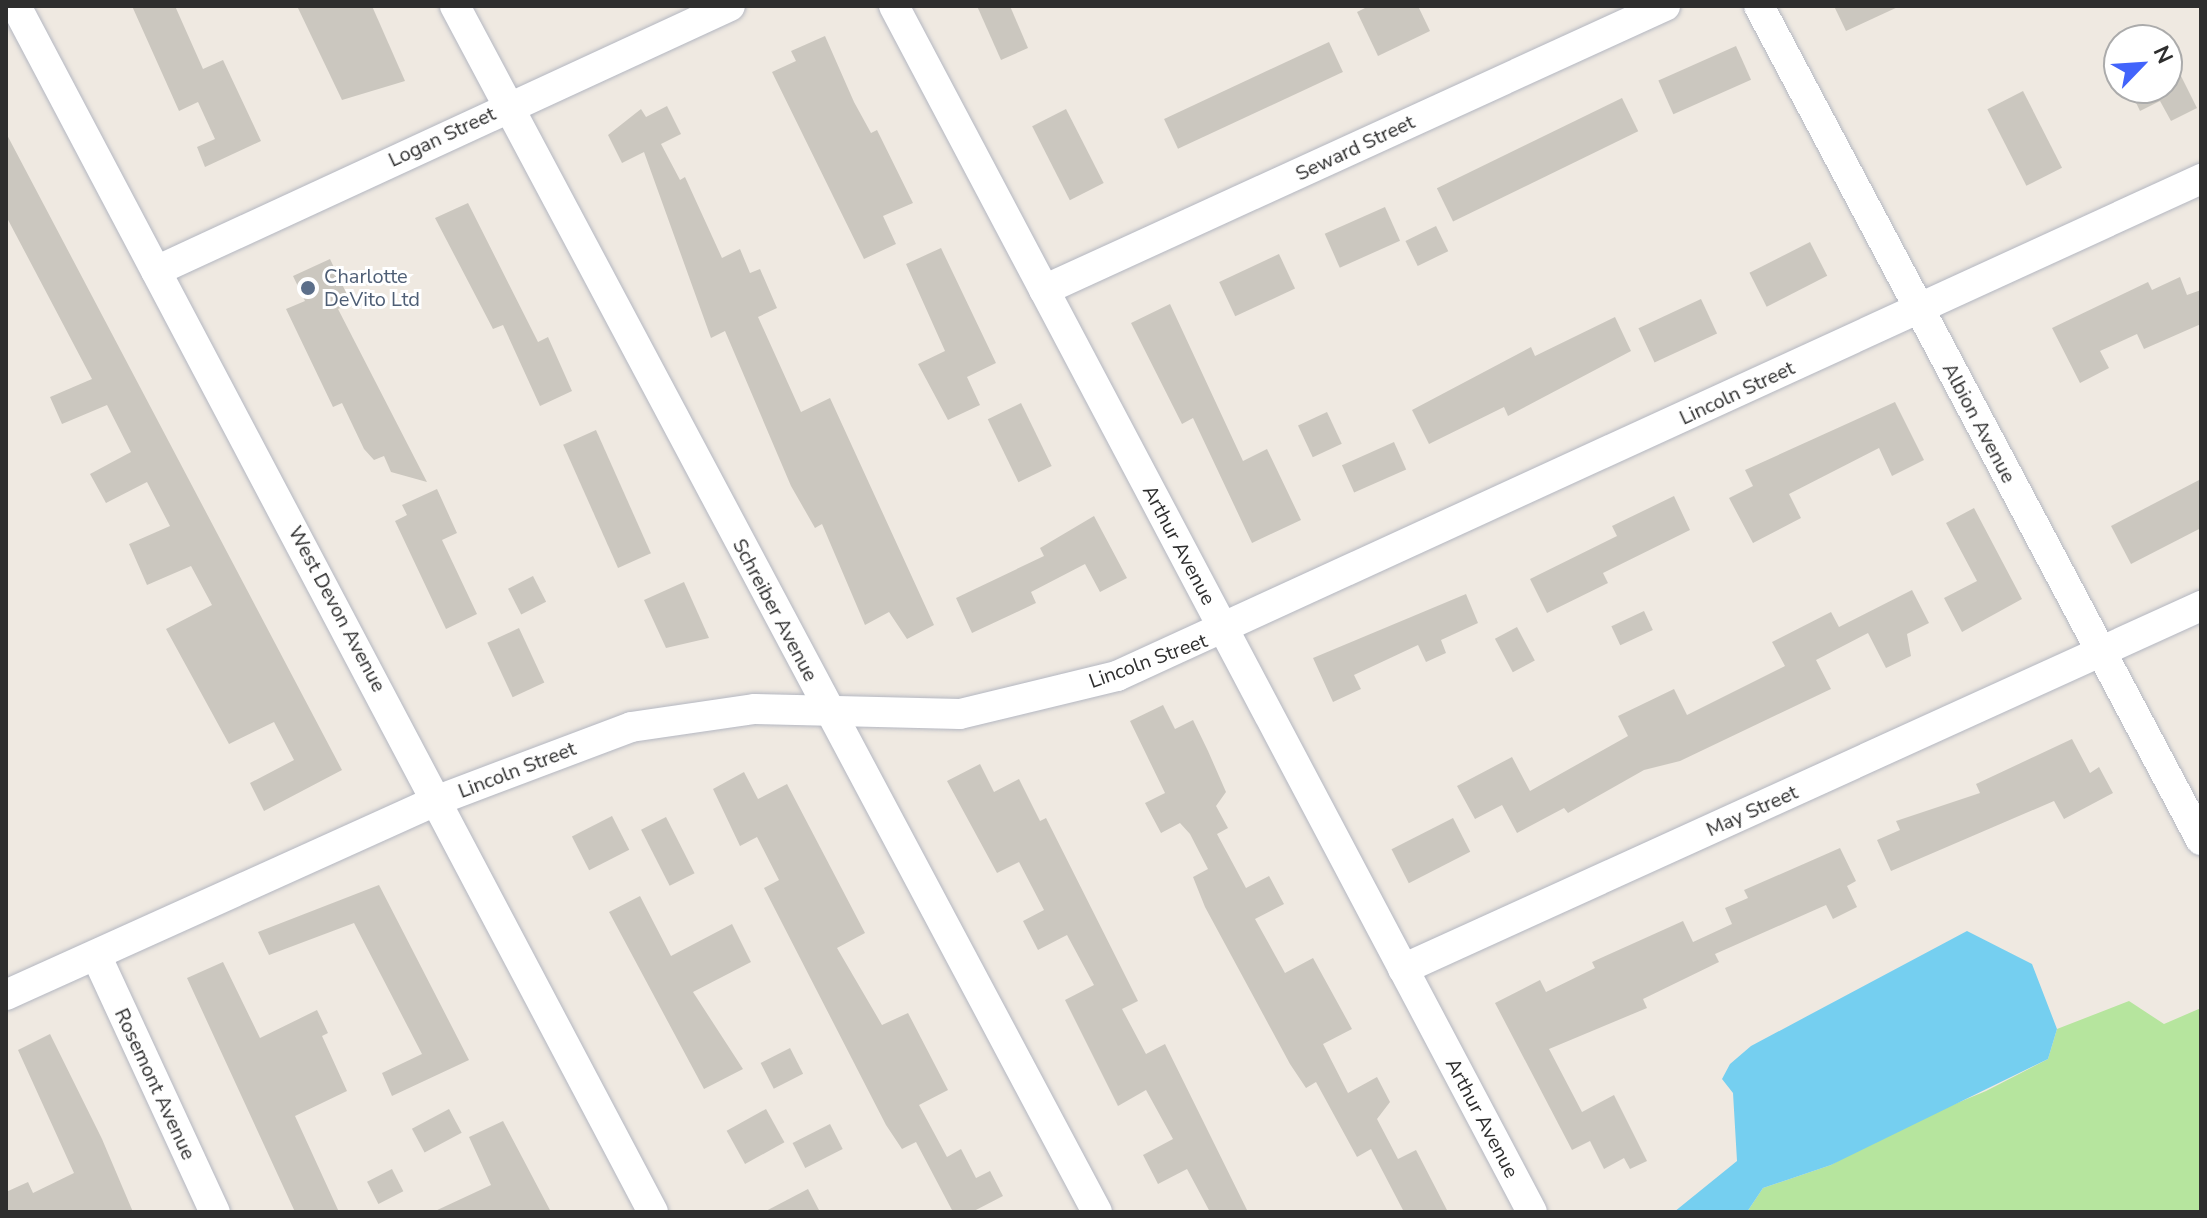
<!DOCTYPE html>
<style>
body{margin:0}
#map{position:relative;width:2207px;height:1218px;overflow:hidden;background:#efe9e1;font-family:"Nunito Sans",sans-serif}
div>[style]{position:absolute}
.green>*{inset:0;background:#b6e59e}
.water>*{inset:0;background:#75cff0}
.building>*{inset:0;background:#cbc7bf;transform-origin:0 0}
.roads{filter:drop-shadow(0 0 2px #b4b7c1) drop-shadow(0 0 2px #b4b7c1)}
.minor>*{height:30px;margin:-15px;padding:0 15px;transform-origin:15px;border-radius:15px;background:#fff}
.dots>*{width:22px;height:22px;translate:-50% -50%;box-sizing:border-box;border:4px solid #fff;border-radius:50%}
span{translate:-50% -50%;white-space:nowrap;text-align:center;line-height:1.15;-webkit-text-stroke:6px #fff;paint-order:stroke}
.street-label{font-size:20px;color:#2e2e2e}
.service-label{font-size:20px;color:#4e5e75}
.left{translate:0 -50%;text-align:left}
.frame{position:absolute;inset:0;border:8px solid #2e2e2e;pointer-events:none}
.north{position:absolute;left:2103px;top:24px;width:80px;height:80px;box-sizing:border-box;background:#fff;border:2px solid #ababab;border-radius:50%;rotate:65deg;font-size:22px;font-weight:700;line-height:32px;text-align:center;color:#2e2e2e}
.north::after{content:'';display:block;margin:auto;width:28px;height:36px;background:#4264fb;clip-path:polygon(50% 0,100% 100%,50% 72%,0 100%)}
</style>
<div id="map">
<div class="green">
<i style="clip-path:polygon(2129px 1001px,2164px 1024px,2201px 1008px,2201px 1212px,1747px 1212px,1763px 1188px,1831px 1165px,1887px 1132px,1986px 1091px,2048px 1059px,2057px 1029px)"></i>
</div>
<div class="water">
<i style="clip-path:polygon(1967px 931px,2032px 964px,2057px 1029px,2048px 1059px,1831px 1165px,1763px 1188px,1747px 1212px,1674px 1212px,1737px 1161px,1733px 1093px,1722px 1079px,1730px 1064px,1751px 1046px)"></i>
</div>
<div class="building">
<i style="clip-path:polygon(132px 6px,175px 6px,203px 69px,223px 60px,261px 141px,205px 167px,197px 147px,215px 139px,198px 102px,179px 111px)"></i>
<i style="clip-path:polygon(297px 6px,372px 6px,405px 81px,342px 100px)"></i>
<i style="clip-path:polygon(977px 6px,1010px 6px,1028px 48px,1001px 60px)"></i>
<i style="clip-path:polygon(1369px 6px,1418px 6px,1430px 31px,1378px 56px,1357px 12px)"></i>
<i style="clip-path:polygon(1834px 6px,1900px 6px,1846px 31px)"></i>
<i style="clip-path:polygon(825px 36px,854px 102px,871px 133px,877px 130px,913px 203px,883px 216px,896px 244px,864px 259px,772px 72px,796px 61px,791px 51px)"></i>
<i style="left:1329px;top:42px;width:33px;height:182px;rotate:65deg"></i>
<i style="left:1736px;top:46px;width:37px;height:85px;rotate:66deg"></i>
<i style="clip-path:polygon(2167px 48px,2197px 108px,2171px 121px,2160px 101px,2140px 111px,2129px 88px,2167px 88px)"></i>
<i style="left:2023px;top:91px;width:86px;height:40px;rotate:63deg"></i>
<i style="left:1622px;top:98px;width:37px;height:206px;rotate:64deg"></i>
<i style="clip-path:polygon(667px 106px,681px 134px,661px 144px,680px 180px,685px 177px,722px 258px,740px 249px,750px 273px,760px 269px,777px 308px,758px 317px,801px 412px,830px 398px,934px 625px,907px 639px,889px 612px,865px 625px,822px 524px,815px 528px,791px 486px,725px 331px,711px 338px,644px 152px,622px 163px,608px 135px,641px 109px,646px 117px)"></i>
<i style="left:1066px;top:109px;width:83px;height:38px;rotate:63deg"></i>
<i style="clip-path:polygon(6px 133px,342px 770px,264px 811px,250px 783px,294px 760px,274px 722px,229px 744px,166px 629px,212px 605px,191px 566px,147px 585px,129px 544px,170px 526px,147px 482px,106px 503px,90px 474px,131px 452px,107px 405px,62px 424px,50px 397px,92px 379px,6px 216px)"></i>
<i style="clip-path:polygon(468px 203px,538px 342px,548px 337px,572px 391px,540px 406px,503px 325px,493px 329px,435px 218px)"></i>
<i style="left:1385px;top:207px;width:37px;height:66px;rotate:66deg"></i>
<i style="left:1436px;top:226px;width:28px;height:34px;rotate:64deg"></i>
<i style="left:1810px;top:242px;width:38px;height:68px;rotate:63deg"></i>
<i style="clip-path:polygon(941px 248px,996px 363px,967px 377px,980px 405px,948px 420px,918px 364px,945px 351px,906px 264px)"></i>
<i style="left:1279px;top:254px;width:38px;height:66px;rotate:65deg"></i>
<i style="clip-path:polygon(330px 259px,351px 303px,338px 309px,427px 482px,391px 472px,384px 456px,374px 460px,364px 449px,342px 403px,333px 407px,286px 309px,305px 301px,293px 276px)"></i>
<i style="clip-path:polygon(2180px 277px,2187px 295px,2201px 290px,2201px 324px,2144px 349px,2137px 334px,2100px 351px,2109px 368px,2080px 383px,2052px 328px,2148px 282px,2152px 290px)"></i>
<i style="left:1701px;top:299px;width:38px;height:69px;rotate:65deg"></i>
<i style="clip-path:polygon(1170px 304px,1243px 461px,1267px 449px,1301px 520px,1252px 543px,1193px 418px,1182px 424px,1131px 323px)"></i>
<i style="clip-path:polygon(1615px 317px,1631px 351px,1508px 416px,1504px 407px,1429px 444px,1412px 410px,1531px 347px,1535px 356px)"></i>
<i style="clip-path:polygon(1895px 402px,1924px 460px,1892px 476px,1879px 448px,1789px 494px,1801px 518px,1753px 543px,1729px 498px,1753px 486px,1745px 470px)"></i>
<i style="left:1021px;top:403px;width:70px;height:37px;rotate:64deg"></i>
<i style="left:1327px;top:412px;width:35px;height:32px;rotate:65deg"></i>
<i style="left:596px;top:430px;width:135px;height:36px;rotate:66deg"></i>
<i style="left:1394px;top:442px;width:30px;height:57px;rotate:66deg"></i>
<i style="clip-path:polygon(2201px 479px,2201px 528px,2131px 564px,2111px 526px)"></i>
<i style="clip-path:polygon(437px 489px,457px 533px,442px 540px,477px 614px,446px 629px,395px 521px,407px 515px,402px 505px)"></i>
<i style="clip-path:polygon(1674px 496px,1690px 530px,1603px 573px,1608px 583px,1547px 613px,1530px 579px,1617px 536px,1612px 526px)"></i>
<i style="clip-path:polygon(1974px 508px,2022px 599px,1962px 632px,1944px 598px,1977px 581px,1946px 523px)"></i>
<i style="clip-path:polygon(1094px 516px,1127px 578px,1100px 592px,1085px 564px,1031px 592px,1036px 603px,972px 633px,956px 598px,1044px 556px,1040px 548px)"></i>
<i style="left:533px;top:576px;width:29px;height:28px;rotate:63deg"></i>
<i style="clip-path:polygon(684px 582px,709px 638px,666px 648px,644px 600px)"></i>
<i style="clip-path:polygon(1912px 590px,1929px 623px,1907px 634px,1911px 656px,1886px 668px,1868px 633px,1816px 660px,1831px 689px,1680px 761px,1644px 770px,1568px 813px,1564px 808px,1517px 833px,1502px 805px,1475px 819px,1457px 786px,1512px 757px,1530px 791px,1628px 736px,1618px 716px,1674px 689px,1687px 715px,1785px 666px,1772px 642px,1831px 612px,1839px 627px)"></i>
<i style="clip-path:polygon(1466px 594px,1478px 623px,1441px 640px,1446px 653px,1426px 662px,1418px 645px,1354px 675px,1361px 689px,1333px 702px,1313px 658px)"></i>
<i style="left:1644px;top:611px;width:21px;height:36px;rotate:65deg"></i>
<i style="left:1517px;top:627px;width:38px;height:25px;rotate:62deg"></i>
<i style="left:519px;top:628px;width:60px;height:35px;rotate:65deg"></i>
<i style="clip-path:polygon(1163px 705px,1175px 729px,1193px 720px,1208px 751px,1226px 792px,1216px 806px,1228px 828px,1217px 834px,1246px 888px,1269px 876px,1284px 904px,1255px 919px,1285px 973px,1313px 958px,1352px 1029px,1323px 1044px,1348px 1093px,1377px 1077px,1390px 1102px,1377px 1119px,1398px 1159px,1416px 1150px,1448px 1212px,1404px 1212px,1371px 1149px,1357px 1157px,1316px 1082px,1306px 1088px,1290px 1064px,1205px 907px,1193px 877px,1208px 869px,1190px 834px,1180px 823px,1161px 833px,1145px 803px,1165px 793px,1130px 721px)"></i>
<i style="clip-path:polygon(2072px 739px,2090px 773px,2099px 767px,2113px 793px,2064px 819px,2054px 801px,1891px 871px,1877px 840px,1900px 830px,1896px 821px,1980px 793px,1976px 784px)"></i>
<i style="clip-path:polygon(980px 764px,994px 792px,1019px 779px,1040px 821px,1046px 818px,1138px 1001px,1122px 1009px,1146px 1054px,1165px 1044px,1248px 1212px,1210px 1212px,1187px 1169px,1158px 1184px,1143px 1155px,1173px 1139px,1146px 1090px,1118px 1106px,1065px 1000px,1094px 985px,1067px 935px,1038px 950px,1023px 921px,1044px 910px,1019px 862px,997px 873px,947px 781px)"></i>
<i style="clip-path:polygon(744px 772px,758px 799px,787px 784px,865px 933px,837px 948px,882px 1025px,908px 1013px,948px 1090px,919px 1105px,947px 1157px,961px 1149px,976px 1178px,990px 1171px,1003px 1196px,972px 1212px,953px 1212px,916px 1142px,902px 1149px,886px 1125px,764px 888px,779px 880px,757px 837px,740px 846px,713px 789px)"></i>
<i style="left:612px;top:816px;width:38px;height:45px;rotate:63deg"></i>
<i style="left:666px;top:817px;width:63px;height:28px;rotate:63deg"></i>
<i style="left:1453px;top:818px;width:38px;height:69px;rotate:63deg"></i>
<i style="clip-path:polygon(1840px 848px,1856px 881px,1847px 886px,1857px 907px,1833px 919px,1826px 905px,1715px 954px,1719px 962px,1643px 999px,1647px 1008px,1549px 1049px,1582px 1112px,1614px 1095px,1647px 1161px,1630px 1169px,1624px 1158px,1604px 1169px,1590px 1141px,1572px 1150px,1495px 1003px,1540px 980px,1546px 992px,1595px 968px,1592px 962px,1683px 921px,1693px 942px,1732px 924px,1725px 908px,1748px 898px,1744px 890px)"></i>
<i style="clip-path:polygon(379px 885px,469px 1060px,392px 1096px,382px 1073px,422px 1054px,354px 923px,269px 955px,258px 932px)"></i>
<i style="clip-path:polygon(640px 896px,671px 956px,732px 924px,751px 962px,693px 992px,743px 1069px,704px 1089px,609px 912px)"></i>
<i style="clip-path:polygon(223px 962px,260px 1038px,317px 1010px,328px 1033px,322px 1036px,347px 1091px,295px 1116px,339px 1212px,295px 1212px,187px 978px)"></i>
<i style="clip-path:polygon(50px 1034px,102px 1139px,133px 1212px,6px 1212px,6px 1192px,28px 1182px,33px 1193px,74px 1173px,18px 1050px)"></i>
<i style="left:790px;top:1048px;width:29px;height:33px;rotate:63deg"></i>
<i style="left:449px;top:1109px;width:27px;height:42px;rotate:62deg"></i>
<i style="left:766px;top:1109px;width:38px;height:45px;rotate:61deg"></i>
<i style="clip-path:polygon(503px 1121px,551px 1212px,433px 1212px,491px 1185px,469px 1137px)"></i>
<i style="left:830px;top:1124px;width:28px;height:42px;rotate:63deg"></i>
<i style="left:392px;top:1169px;width:25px;height:28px;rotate:63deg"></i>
<i style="clip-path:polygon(808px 1189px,820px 1212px,764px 1212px)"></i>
</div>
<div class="roads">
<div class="minor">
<i style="left:16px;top:6px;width:1364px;rotate:62.16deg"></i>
<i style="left:455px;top:6px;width:1366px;rotate:61.97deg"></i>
<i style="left:894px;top:6px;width:1364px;rotate:62.12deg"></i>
<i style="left:1759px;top:6px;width:944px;rotate:62.08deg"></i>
<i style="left:156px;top:271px;width:632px;rotate:-24.78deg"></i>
<i style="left:1044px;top:290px;width:683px;rotate:-24.58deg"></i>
<i style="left:96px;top:955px;width:283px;rotate:65.2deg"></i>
<i style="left:1403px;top:969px;width:877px;rotate:-24.46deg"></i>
<i style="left:6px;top:995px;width:474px;rotate:-24.3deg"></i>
<i style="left:438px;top:800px;width:206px;rotate:-20.7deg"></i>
<i style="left:631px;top:727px;width:125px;rotate:-8.3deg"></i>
<i style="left:755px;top:709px;width:205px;rotate:1.4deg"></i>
<i style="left:960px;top:714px;width:162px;rotate:-13.6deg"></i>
<i style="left:1117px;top:676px;width:1193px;rotate:-24.63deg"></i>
</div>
</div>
<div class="dots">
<i style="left:308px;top:288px;background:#5c6f8a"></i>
</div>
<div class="street-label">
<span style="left:442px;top:137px;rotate:-25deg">Logan Street</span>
<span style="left:1355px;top:148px;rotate:-25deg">Seward Street</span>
<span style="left:1737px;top:393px;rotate:-25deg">Lincoln Street</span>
<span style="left:1979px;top:423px;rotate:62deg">Albion Avenue</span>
<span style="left:1179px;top:545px;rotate:62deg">Arthur Avenue</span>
<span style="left:337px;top:609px;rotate:62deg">West Devon Avenue</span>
<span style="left:775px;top:610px;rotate:62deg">Schreiber Avenue</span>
<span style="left:1148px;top:661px;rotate:-20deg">Lincoln Street</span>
<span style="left:517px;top:770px;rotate:-21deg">Lincoln Street</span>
<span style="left:1752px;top:811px;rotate:-24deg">May Street</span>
<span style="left:155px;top:1084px;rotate:65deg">Rosemont Avenue</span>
<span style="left:1482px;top:1118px;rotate:62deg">Arthur Avenue</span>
</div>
<div class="service-label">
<span class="left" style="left:324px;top:288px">Charlotte<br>DeVito Ltd</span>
</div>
<div class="frame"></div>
<div class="north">N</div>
</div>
